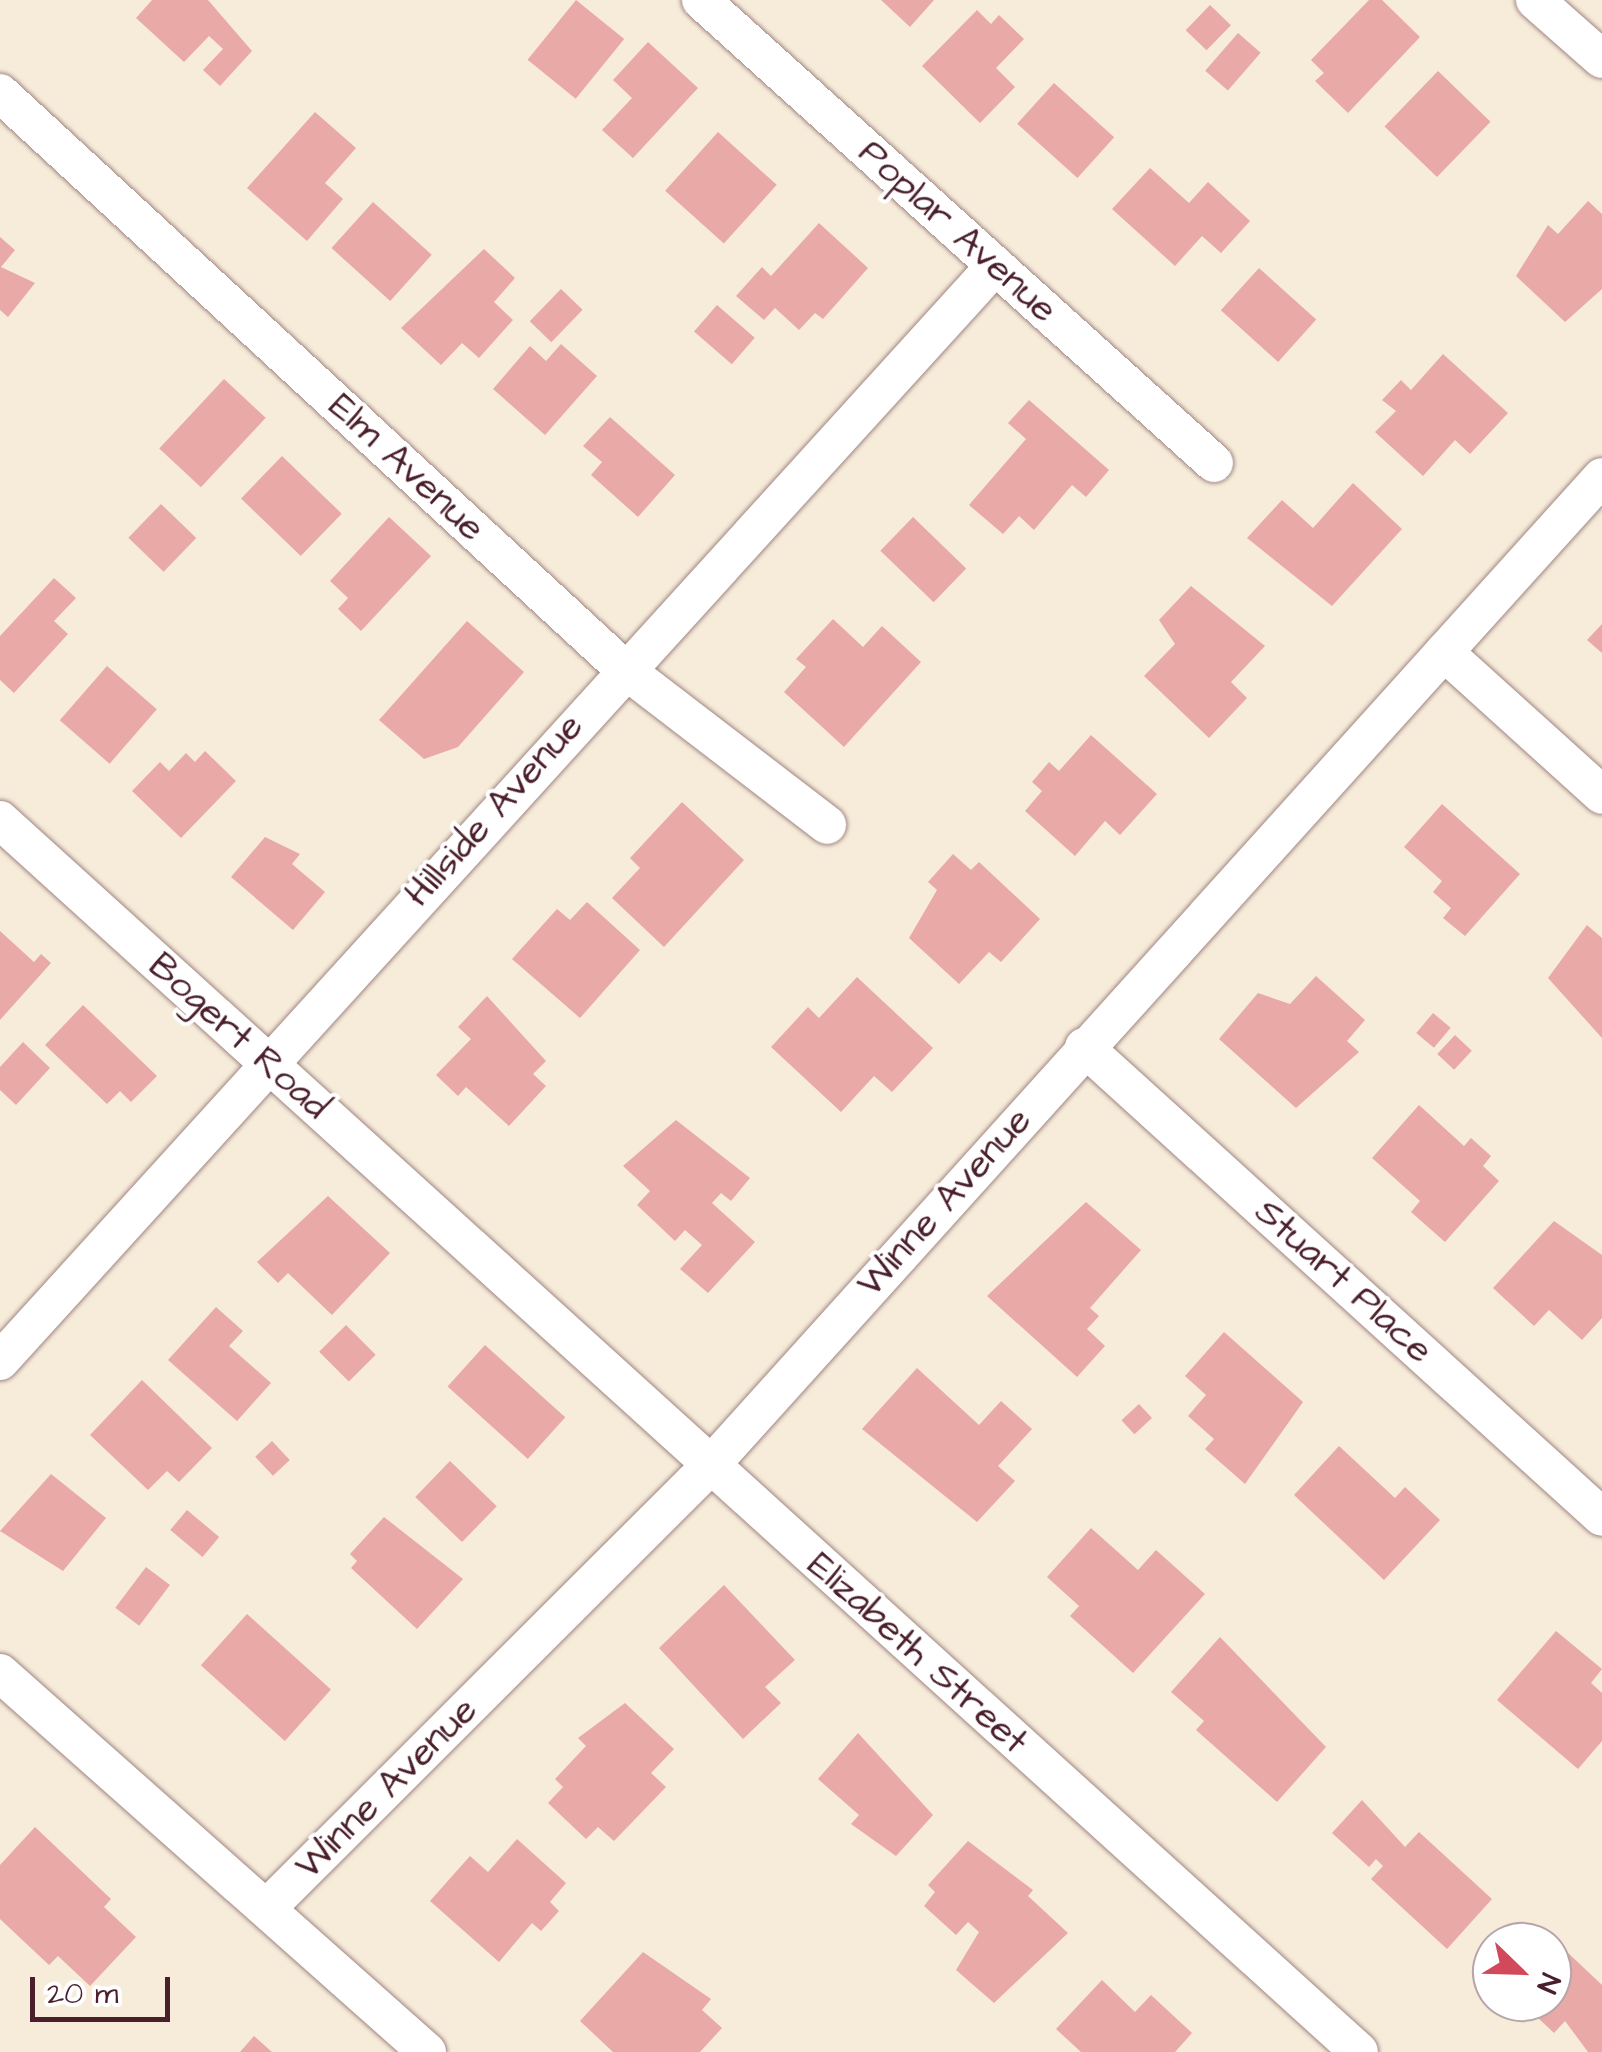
<!DOCTYPE html>
<style>
body{margin:0}
#map{position:relative;width:1602px;height:2052px;overflow:hidden;background:#f7ecda;font-family:"Architects Daughter",sans-serif}
div>[style]{position:absolute}
.building>*{inset:0;background:#e9a9a6;transform-origin:0 0}
.roads{filter:drop-shadow(0 0 2px #a08682) drop-shadow(0 0 2px #a08682)}
.street>*{height:38px;margin:-19px;padding:0 19px;transform-origin:19px;border-radius:19px;background:#fff}
span{translate:-50% -50%;white-space:nowrap;text-align:center;line-height:1.15;-webkit-text-stroke:8px #fff;paint-order:stroke}
.street-label{font-size:38px;color:#4a1f2b}
.north{position:absolute;left:1472px;top:1922px;width:100px;height:100px;box-sizing:border-box;background:#fff;border:2px solid #b7a5aa;border-radius:50%;rotate:113deg;font-size:28px;font-weight:700;line-height:40px;text-align:center;color:#4a1f2b}
.north::after{content:'';display:block;margin:auto;width:35px;height:45px;background:#d1495b;clip-path:polygon(50% 0,100% 100%,50% 72%,0 100%)}
.scale{position:absolute;left:30px;top:1977px;width:140px;height:45px;box-sizing:border-box;border:5px solid #4a1f2b;border-top:0;padding-left:12px;font-size:30px;line-height:35px;white-space:nowrap;color:#4a1f2b;-webkit-text-stroke:8px #fff;paint-order:stroke}
</style>
<div id="map">
<div class="building">
<i style="clip-path:polygon(152px 0,208px 0,252px 51px,220px 86px,203px 70px,223px 49px,209px 36px,184px 62px,136px 18px)"></i>
<i style="left:576px;top:0;width:62px;height:77px;rotate:39deg"></i>
<i style="clip-path:polygon(881px 0,934px 0,910px 27px)"></i>
<i style="clip-path:polygon(1369px 0,1382px 0,1420px 37px,1348px 113px,1315px 81px,1324px 73px,1311px 60px)"></i>
<i style="left:1210px;top:5px;width:29px;height:35px;rotate:44deg"></i>
<i style="clip-path:polygon(977px 10px,991px 24px,999px 15px,1024px 39px,996px 68px,1015px 87px,980px 123px,922px 66px)"></i>
<i style="left:1238px;top:33px;width:30px;height:50px;rotate:41deg"></i>
<i style="clip-path:polygon(648px 42px,698px 88px,633px 158px,602px 130px,632px 98px,613px 80px)"></i>
<i style="left:1438px;top:71px;width:73px;height:77px;rotate:44deg"></i>
<i style="left:1054px;top:83px;width:81px;height:55px;rotate:42deg"></i>
<i style="clip-path:polygon(315px 112px,356px 148px,325px 183px,343px 199px,307px 241px,247px 188px)"></i>
<i style="left:718px;top:132px;width:79px;height:79px;rotate:42deg"></i>
<i style="clip-path:polygon(1150px 168px,1189px 203px,1208px 182px,1250px 221px,1221px 253px,1202px 236px,1175px 266px,1112px 209px)"></i>
<i style="clip-path:polygon(1588px 201px,1602px 214px,1602px 289px,1565px 322px,1516px 276px,1548px 225px,1558px 234px)"></i>
<i style="left:373px;top:202px;width:79px;height:62px;rotate:42deg"></i>
<i style="clip-path:polygon(819px 223px,868px 268px,823px 319px,815px 313px,799px 330px,775px 308px,764px 320px,736px 296px,762px 267px,771px 276px)"></i>
<i style="clip-path:polygon(0 237px,15px 250px,1px 267px,35px 283px,8px 317px,0 310px)"></i>
<i style="clip-path:polygon(484px 249px,515px 278px,494px 302px,513px 320px,479px 358px,462px 343px,441px 365px,401px 328px)"></i>
<i style="left:1259px;top:268px;width:77px;height:57px;rotate:42deg"></i>
<i style="left:561px;top:289px;width:30px;height:45px;rotate:44deg"></i>
<i style="left:717px;top:305px;width:50px;height:35px;rotate:41deg"></i>
<i style="clip-path:polygon(561px 344px,597px 376px,545px 435px,493px 389px,530px 346px,546px 361px)"></i>
<i style="clip-path:polygon(1443px 354px,1508px 413px,1470px 454px,1455px 440px,1423px 476px,1375px 432px,1396px 411px,1382px 400px,1401px 380px,1411px 390px)"></i>
<i style="left:224px;top:379px;width:57px;height:95px;rotate:43deg"></i>
<i style="clip-path:polygon(1029px 400px,1109px 470px,1086px 497px,1072px 485px,1034px 530px,1019px 516px,1003px 534px,969px 505px,1026px 439px,1008px 423px)"></i>
<i style="clip-path:polygon(610px 417px,675px 475px,638px 517px,591px 475px,602px 462px,583px 446px)"></i>
<i style="left:282px;top:456px;width:83px;height:59px;rotate:44deg"></i>
<i style="clip-path:polygon(1353px 483px,1402px 529px,1332px 606px,1247px 538px,1282px 500px,1313px 528px)"></i>
<i style="left:161px;top:504px;width:49px;height:47px;rotate:44deg"></i>
<i style="clip-path:polygon(389px 517px,431px 556px,361px 631px,338px 609px,348px 598px,330px 581px)"></i>
<i style="left:913px;top:517px;width:74px;height:47px;rotate:44deg"></i>
<i style="clip-path:polygon(54px 578px,76px 598px,54px 621px,68px 634px,14px 693px,0 680px,0 636px)"></i>
<i style="clip-path:polygon(1191px 586px,1265px 646px,1231px 682px,1247px 698px,1209px 738px,1144px 676px,1175px 644px,1159px 620px)"></i>
<i style="clip-path:polygon(833px 619px,863px 647px,882px 626px,921px 662px,844px 747px,784px 692px,806px 667px,796px 659px)"></i>
<i style="clip-path:polygon(467px 621px,524px 672px,458px 747px,424px 759px,379px 720px)"></i>
<i style="clip-path:polygon(1602px 624px,1602px 653px,1587px 640px)"></i>
<i style="left:107px;top:666px;width:66px;height:72px;rotate:41deg"></i>
<i style="clip-path:polygon(1091px 735px,1157px 794px,1120px 835px,1105px 821px,1075px 856px,1025px 811px,1042px 791px,1032px 782px,1049px 762px,1059px 771px)"></i>
<i style="clip-path:polygon(205px 751px,236px 781px,181px 838px,132px 791px,160px 762px,169px 771px,186px 753px,195px 762px)"></i>
<i style="clip-path:polygon(682px 802px,744px 860px,664px 947px,612px 898px,640px 868px,630px 858px)"></i>
<i style="clip-path:polygon(1442px 804px,1520px 874px,1465px 936px,1443px 918px,1451px 908px,1433px 892px,1442px 881px,1404px 847px)"></i>
<i style="clip-path:polygon(265px 837px,300px 854px,292px 864px,325px 892px,293px 930px,231px 877px)"></i>
<i style="clip-path:polygon(953px 854px,971px 870px,979px 862px,1040px 919px,1001px 962px,989px 952px,959px 984px,909px 938px,937px 890px,928px 882px)"></i>
<i style="clip-path:polygon(587px 902px,640px 950px,580px 1018px,512px 959px,557px 909px,570px 920px)"></i>
<i style="clip-path:polygon(1587px 925px,1602px 938px,1602px 1038px,1548px 978px)"></i>
<i style="clip-path:polygon(0 931px,34px 962px,41px 954px,51px 963px,0 1020px)"></i>
<i style="clip-path:polygon(1316px 976px,1365px 1020px,1347px 1041px,1359px 1052px,1296px 1108px,1219px 1039px,1258px 993px,1290px 1004px)"></i>
<i style="clip-path:polygon(857px 977px,933px 1048px,892px 1092px,874px 1076px,841px 1112px,771px 1047px,808px 1007px,819px 1018px)"></i>
<i style="clip-path:polygon(487px 996px,546px 1061px,533px 1074px,546px 1086px,509px 1126px,466px 1087px,458px 1096px,436px 1075px,471px 1039px,458px 1027px)"></i>
<i style="clip-path:polygon(83px 1005px,157px 1076px,131px 1102px,120px 1091px,107px 1104px,45px 1045px)"></i>
<i style="left:1433px;top:1013px;width:23px;height:26px;rotate:40deg"></i>
<i style="left:1455px;top:1035px;width:23px;height:26px;rotate:43deg"></i>
<i style="clip-path:polygon(23px 1042px,50px 1068px,16px 1105px,0 1090px,0 1067px)"></i>
<i style="clip-path:polygon(1419px 1105px,1464px 1146px,1471px 1138px,1491px 1156px,1483px 1166px,1499px 1181px,1445px 1242px,1411px 1212px,1420px 1201px,1372px 1158px)"></i>
<i style="clip-path:polygon(676px 1120px,750px 1178px,731px 1201px,721px 1193px,712px 1203px,755px 1242px,708px 1293px,680px 1269px,702px 1245px,685px 1230px,675px 1241px,637px 1205px,650px 1191px,623px 1166px)"></i>
<i style="clip-path:polygon(328px 1196px,390px 1253px,332px 1315px,288px 1273px,278px 1283px,257px 1262px)"></i>
<i style="clip-path:polygon(1086px 1202px,1141px 1250px,1090px 1308px,1099px 1316px,1087px 1329px,1105px 1346px,1077px 1377px,987px 1296px)"></i>
<i style="clip-path:polygon(1554px 1221px,1602px 1255px,1602px 1318px,1582px 1340px,1549px 1310px,1534px 1326px,1493px 1288px)"></i>
<i style="clip-path:polygon(216px 1307px,243px 1331px,229px 1346px,271px 1383px,237px 1421px,168px 1360px)"></i>
<i style="left:346px;top:1325px;width:42px;height:38px;rotate:45deg"></i>
<i style="clip-path:polygon(1224px 1332px,1303px 1402px,1245px 1484px,1205px 1449px,1214px 1439px,1188px 1416px,1206px 1395px,1185px 1376px)"></i>
<i style="left:485px;top:1345px;width:108px;height:56px;rotate:42deg"></i>
<i style="clip-path:polygon(917px 1368px,979px 1425px,1001px 1401px,1032px 1429px,998px 1466px,1015px 1481px,977px 1522px,862px 1429px)"></i>
<i style="clip-path:polygon(142px 1380px,212px 1448px,179px 1482px,167px 1471px,148px 1490px,90px 1435px)"></i>
<i style="left:1139px;top:1404px;width:19px;height:24px;rotate:47deg"></i>
<i style="left:272px;top:1441px;width:26px;height:23px;rotate:47deg"></i>
<i style="clip-path:polygon(1339px 1446px,1395px 1498px,1405px 1487px,1440px 1520px,1384px 1580px,1294px 1495px)"></i>
<i style="left:450px;top:1461px;width:65px;height:50px;rotate:44deg"></i>
<i style="clip-path:polygon(51px 1474px,106px 1518px,63px 1571px,0 1531px)"></i>
<i style="left:187px;top:1510px;width:42px;height:26px;rotate:40deg"></i>
<i style="clip-path:polygon(384px 1517px,463px 1579px,417px 1629px,351px 1568px,357px 1561px,350px 1554px)"></i>
<i style="clip-path:polygon(1091px 1528px,1138px 1570px,1156px 1550px,1205px 1594px,1133px 1673px,1070px 1616px,1079px 1606px,1047px 1577px)"></i>
<i style="left:146px;top:1567px;width:30px;height:51px;rotate:37deg"></i>
<i style="clip-path:polygon(724px 1585px,795px 1660px,765px 1687px,781px 1703px,743px 1739px,659px 1648px)"></i>
<i style="left:247px;top:1614px;width:113px;height:69px;rotate:42deg"></i>
<i style="clip-path:polygon(1556px 1631px,1602px 1669px,1591px 1683px,1602px 1693px,1602px 1741px,1578px 1769px,1497px 1700px)"></i>
<i style="clip-path:polygon(1220px 1637px,1326px 1747px,1277px 1802px,1196px 1730px,1204px 1721px,1171px 1692px)"></i>
<i style="clip-path:polygon(625px 1703px,674px 1749px,651px 1773px,666px 1787px,614px 1841px,598px 1827px,586px 1839px,548px 1803px,563px 1787px,555px 1779px,586px 1746px,578px 1738px)"></i>
<i style="clip-path:polygon(858px 1733px,933px 1815px,896px 1856px,851px 1824px,859px 1815px,818px 1779px)"></i>
<i style="clip-path:polygon(1362px 1800px,1405px 1847px,1419px 1832px,1492px 1899px,1447px 1949px,1371px 1879px,1383px 1866px,1376px 1859px,1369px 1867px,1332px 1833px)"></i>
<i style="clip-path:polygon(35px 1827px,111px 1899px,104px 1907px,136px 1937px,90px 1986px,58px 1956px,49px 1965px,0 1919px,0 1865px)"></i>
<i style="clip-path:polygon(517px 1839px,566px 1883px,550px 1902px,559px 1911px,541px 1931px,532px 1923px,499px 1962px,430px 1901px,470px 1856px,488px 1872px)"></i>
<i style="clip-path:polygon(968px 1841px,1033px 1890px,1028px 1896px,1068px 1933px,994px 2003px,956px 1970px,979px 1932px,968px 1922px,956px 1935px,924px 1906px,935px 1892px,928px 1885px)"></i>
<i style="clip-path:polygon(1565px 1950px,1602px 1985px,1602px 2052px,1588px 2052px,1565px 2021px,1554px 2033px,1521px 2002px,1552px 2002px,1552px 1964px)"></i>
<i style="clip-path:polygon(643px 1952px,711px 1999px,702px 2010px,722px 2028px,700px 2052px,613px 2052px,580px 2021px)"></i>
<i style="clip-path:polygon(1102px 1980px,1135px 2012px,1151px 1995px,1192px 2033px,1175px 2052px,1081px 2052px,1056px 2029px)"></i>
<i style="clip-path:polygon(254px 2036px,272px 2052px,240px 2052px)"></i>
</div>
<div class="roads">
<div class="street">
<i style="left:701px;top:0;width:691px;rotate:42.07deg"></i>
<i style="left:1535px;top:0;width:89px;rotate:41.4deg"></i>
<i style="left:0;top:93px;width:849px;rotate:42.71deg"></i>
<i style="left:624px;top:669px;width:256px;rotate:37.5deg"></i>
<i style="left:1444px;top:652px;width:213px;rotate:42.1deg"></i>
<i style="left:0;top:820px;width:1834px;rotate:42.19deg"></i>
<i style="left:1084px;top:1047px;width:699px;rotate:42.22deg"></i>
<i style="left:0;top:1361px;width:1480px;rotate:-47.74deg"></i>
<i style="left:0;top:1673px;width:571px;rotate:41.59deg"></i>
<i style="left:267px;top:1908px;width:624px;rotate:-44.94deg"></i>
<i style="left:709px;top:1467px;width:1333px;rotate:-47.95deg"></i>
</div>
</div>
<div class="street-label">
<span style="left:957px;top:232px;rotate:42deg">Poplar Avenue</span>
<span style="left:406px;top:468px;rotate:43deg">Elm Avenue</span>
<span style="left:495px;top:811px;rotate:-48deg">Hillside Avenue</span>
<span style="left:238px;top:1037px;rotate:42deg">Bogert Road</span>
<span style="left:945px;top:1203px;rotate:-48deg">Winne Avenue</span>
<span style="left:1343px;top:1282px;rotate:42deg">Stuart Place</span>
<span style="left:917px;top:1654px;rotate:42deg">Elizabeth Street</span>
<span style="left:387px;top:1789px;rotate:-45deg">Winne Avenue</span>
</div>
<div class="north">N</div>
<div class="scale">20 m</div>
</div>
